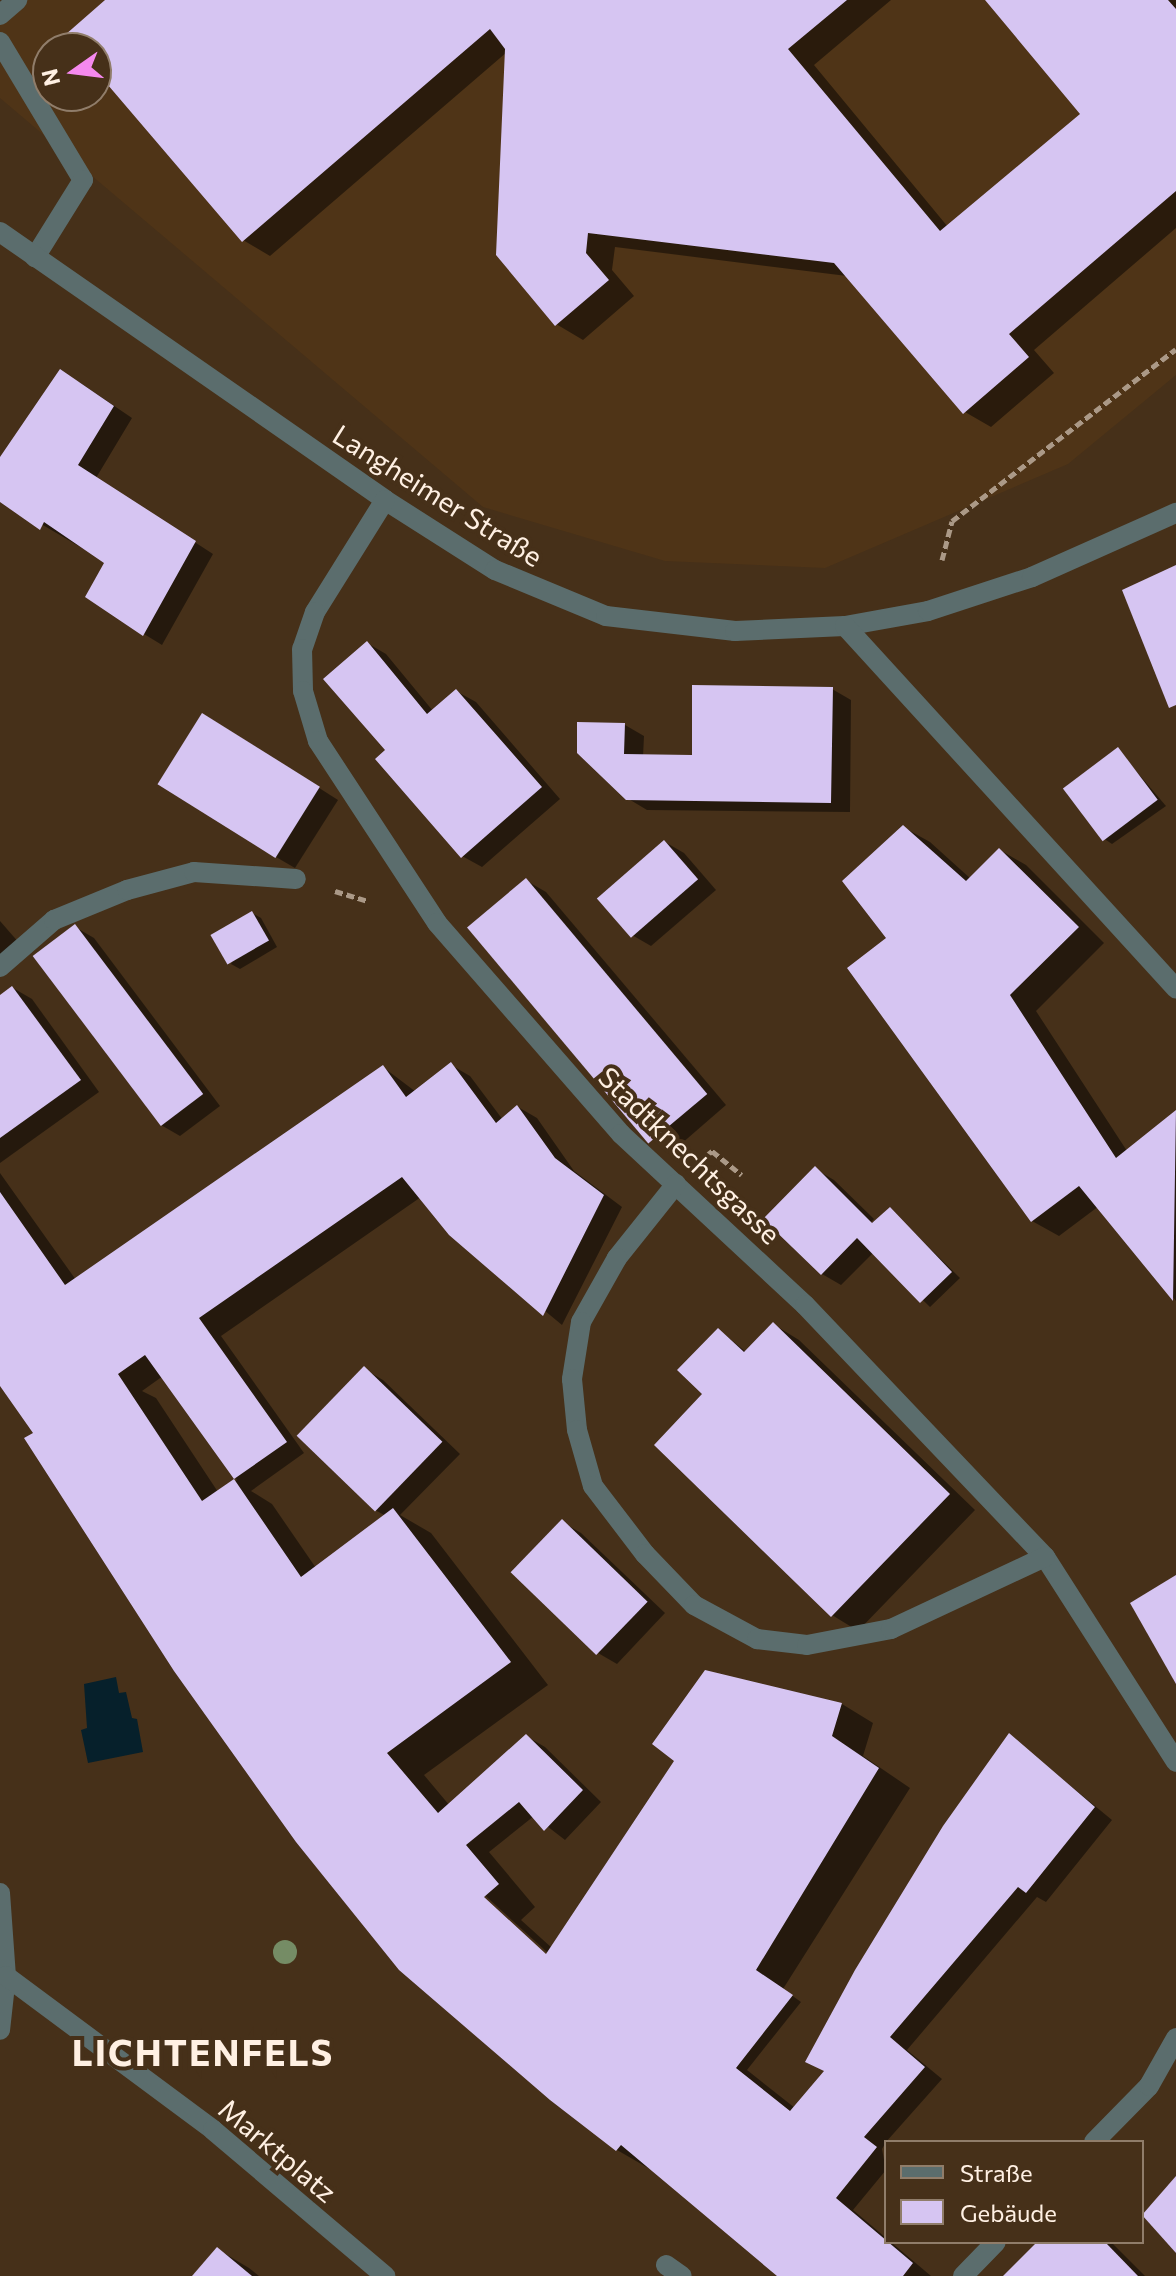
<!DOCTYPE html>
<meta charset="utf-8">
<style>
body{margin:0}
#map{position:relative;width:1176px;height:2276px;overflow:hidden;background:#463019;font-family:Commissioner,sans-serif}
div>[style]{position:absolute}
.built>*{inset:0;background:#4f3417}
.water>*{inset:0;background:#06202b}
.shadow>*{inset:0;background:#0007}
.building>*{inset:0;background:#d6c5f2;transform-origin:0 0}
.path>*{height:5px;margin-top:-2.5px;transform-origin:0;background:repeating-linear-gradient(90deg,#ab9987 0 8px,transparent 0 12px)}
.minor>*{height:20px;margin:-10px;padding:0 10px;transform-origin:10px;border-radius:10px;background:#5b6d6d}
.trees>*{width:24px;height:24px;margin:-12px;border-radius:50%;background:#758c65}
span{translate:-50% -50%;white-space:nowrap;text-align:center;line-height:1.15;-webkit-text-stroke:8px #463019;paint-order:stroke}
.street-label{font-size:28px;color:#fff0e3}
.district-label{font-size:36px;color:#fff0e3;font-weight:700;letter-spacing:2px}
.legend{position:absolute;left:884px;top:2140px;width:260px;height:104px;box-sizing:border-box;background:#463019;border:2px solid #907d6a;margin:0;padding:10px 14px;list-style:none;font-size:24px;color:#fff0e3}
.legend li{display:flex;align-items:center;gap:16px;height:40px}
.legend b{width:40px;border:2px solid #907d6a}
.north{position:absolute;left:32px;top:32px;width:80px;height:80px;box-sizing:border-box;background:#463019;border:2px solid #907d6a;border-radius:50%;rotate:256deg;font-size:22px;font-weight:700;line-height:32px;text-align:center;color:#fff0e3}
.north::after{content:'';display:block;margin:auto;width:28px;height:36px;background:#f589ee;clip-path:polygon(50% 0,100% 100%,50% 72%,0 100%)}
</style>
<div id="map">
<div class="built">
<i style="clip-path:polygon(evenodd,17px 0,1176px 0,1176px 375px,1068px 464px,825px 568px,665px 561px,483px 507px,0 98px,0 15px,17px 0,48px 48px,96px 48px,96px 96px,48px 96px,48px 48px)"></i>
</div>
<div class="water">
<i style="clip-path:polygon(116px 1677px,119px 1693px,126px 1692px,132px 1718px,137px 1719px,143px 1752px,88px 1763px,81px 1730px,87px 1728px,84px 1684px)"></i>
</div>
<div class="shadow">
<i style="clip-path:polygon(108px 0,891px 0,814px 65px,948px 227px,1083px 115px,988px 0,1176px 0,1176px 228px,1034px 350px,1054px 373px,991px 427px,965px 412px,847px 276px,615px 247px,612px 270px,634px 296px,583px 340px,556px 324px,507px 52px,270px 256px,243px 240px,96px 68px,96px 48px,79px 48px)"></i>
<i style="clip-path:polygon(79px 382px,132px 418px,96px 478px,213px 554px,162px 645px,144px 634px,106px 562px,0 500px,0 460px)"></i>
<i style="clip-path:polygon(367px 643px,386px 654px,433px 711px,456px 691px,476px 702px,560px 799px,482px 867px,462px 856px)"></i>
<i style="clip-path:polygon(832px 689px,851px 700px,850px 812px,647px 810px,627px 798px,579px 752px,625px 725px,644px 736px,643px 757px,694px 757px)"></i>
<i style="clip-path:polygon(222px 726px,338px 800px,295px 868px,276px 857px)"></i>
<i style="clip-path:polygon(1118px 750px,1166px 806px,1112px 844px,1103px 838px)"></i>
<i style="clip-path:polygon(903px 827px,930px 842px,971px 879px,1000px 850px,1026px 865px,1104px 943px,1036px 1011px,1127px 1151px,1176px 1112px,1176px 1301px,1099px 1206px,1059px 1236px,1032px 1221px,889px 938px)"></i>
<i style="clip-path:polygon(665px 842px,684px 853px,716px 890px,651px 946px,632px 935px)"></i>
<i style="clip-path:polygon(527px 881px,546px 892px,726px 1105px,673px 1151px,654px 1140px)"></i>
<i style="clip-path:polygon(252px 913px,261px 918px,277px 947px,240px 969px,231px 964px)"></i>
<i style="clip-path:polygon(0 921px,27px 952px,0 975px)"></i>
<i style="clip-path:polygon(75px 927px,94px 938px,220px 1106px,180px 1136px,161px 1125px)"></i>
<i style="clip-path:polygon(13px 988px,32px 999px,99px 1092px,0 1163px,0 997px)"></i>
<i style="clip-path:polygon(evenodd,451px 1065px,470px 1076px,503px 1120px,518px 1107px,537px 1118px,574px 1171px,622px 1207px,562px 1325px,451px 1233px,421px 1197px,221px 1336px,304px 1453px,251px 1491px,272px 1504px,316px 1568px,386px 1516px,375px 1510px,364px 1369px,383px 1380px,460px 1454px,400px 1515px,431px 1533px,548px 1685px,424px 1775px,450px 1806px,526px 1736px,545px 1747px,601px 1802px,565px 1840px,534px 1816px,489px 1852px,535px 1907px,521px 1920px,552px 1948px,842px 1704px,873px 1723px,863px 1756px,910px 1788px,783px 1989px,801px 2002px,747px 2070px,795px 2108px,826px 2072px,1010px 1736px,1112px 1820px,1046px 1902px,1037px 1897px,907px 2050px,942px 2079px,886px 2142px,882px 2149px,886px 2170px,853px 2210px,931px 2276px,779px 2276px,655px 2172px,617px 2150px,0 1382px,0 1173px,76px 1280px,383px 1067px,416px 1092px,451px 1065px,163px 1376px,237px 1480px,218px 1492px,156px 1398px,142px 1391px,163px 1376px,451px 1065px,478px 1889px,548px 1953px,548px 1959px,476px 1892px,478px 1889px)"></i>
<i style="clip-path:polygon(815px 1169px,834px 1180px,874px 1219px,864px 1229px,890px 1209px,960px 1278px,930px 1307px,874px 1252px,841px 1285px,822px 1274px,766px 1219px)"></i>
<i style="clip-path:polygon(773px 1324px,799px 1340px,975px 1510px,858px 1631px,832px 1615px,706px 1394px,719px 1330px,746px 1352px)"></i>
<i style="clip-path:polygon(562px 1522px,581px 1533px,665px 1613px,617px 1664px,598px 1653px)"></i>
<i style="clip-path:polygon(1040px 2242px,1111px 2242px,1145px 2276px,1006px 2276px)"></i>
<i style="clip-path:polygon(217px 2249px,249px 2268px,259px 2276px,195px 2276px)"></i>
</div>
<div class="building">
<i style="clip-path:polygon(105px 0,847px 0,788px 49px,940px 231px,1080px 114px,985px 0,1168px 0,1176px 9px,1176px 191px,1009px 334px,1029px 357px,963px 414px,834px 263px,588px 233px,586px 253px,609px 280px,555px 326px,496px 255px,505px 49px,490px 29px,242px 242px,96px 71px,96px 48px,76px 48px,65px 35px)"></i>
<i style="clip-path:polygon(60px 369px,114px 406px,78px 465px,196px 541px,143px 636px,85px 597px,104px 563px,44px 522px,40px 530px,0 502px,0 457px)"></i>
<i style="clip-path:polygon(1176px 565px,1176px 705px,1169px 708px,1122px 590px)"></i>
<i style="clip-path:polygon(367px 641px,427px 714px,456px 689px,542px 787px,461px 858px,375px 759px,385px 750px,323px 679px)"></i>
<i style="clip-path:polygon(692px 685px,833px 687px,831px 803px,626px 800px,577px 753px,577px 722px,625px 723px,624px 754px,692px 755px)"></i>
<i style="left:202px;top:713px;width:139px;height:84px;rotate:32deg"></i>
<i style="left:1118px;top:747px;width:66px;height:69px;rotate:53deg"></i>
<i style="clip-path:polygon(903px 825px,966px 881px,999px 848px,1079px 927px,1010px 995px,1116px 1158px,1176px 1110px,1173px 1301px,1079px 1186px,1031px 1222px,847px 968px,886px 938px,842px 881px)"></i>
<i style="left:664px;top:840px;width:52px;height:89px;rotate:49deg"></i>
<i style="left:526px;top:878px;width:282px;height:77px;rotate:50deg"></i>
<i style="left:252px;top:911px;width:34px;height:48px;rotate:60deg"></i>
<i style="left:75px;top:924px;width:213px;height:53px;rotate:53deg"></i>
<i style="clip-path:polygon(12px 986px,81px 1080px,0 1138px,0 995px)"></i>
<i style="clip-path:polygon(evenodd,451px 1062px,496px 1123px,517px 1105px,555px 1158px,604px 1195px,543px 1316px,449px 1235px,402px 1177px,199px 1318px,287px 1442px,234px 1479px,301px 1577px,393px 1508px,511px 1662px,387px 1753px,438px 1813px,526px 1734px,583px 1790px,544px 1831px,519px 1802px,466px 1845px,499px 1884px,484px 1897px,546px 1954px,674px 1761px,652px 1744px,705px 1670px,842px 1703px,832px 1736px,879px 1768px,756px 1970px,793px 1995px,736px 2068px,790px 2111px,824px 2071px,805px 2062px,855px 1970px,943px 1826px,1009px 1733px,1095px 1807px,1026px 1893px,1018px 1887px,890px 2037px,925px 2067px,864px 2137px,877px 2147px,836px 2198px,913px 2263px,903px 2276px,777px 2276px,621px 2145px,616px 2151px,550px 2100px,399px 1970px,296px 1842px,174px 1671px,24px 1438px,33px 1433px,0 1386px,0 1192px,65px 1285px,383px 1065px,406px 1097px,451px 1062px,145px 1355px,234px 1479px,202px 1501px,118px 1374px,145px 1355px)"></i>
<i style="clip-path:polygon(815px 1166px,872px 1223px,890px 1207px,952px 1272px,920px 1303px,857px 1238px,821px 1275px,763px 1219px)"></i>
<i style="clip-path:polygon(773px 1322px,950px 1494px,831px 1617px,654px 1445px,702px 1394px,677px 1370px,718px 1328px,744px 1352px)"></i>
<i style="left:364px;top:1366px;width:109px;height:97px;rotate:44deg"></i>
<i style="left:562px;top:1519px;width:119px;height:74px;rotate:44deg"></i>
<i style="clip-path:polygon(1176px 1575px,1176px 1684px,1130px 1603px)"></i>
<i style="clip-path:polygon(1176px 2176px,1176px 2253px,1142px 2215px)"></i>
<i style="clip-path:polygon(1037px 2242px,1105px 2242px,1138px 2276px,1003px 2276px)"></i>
<i style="clip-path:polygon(217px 2247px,252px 2276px,192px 2276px)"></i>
</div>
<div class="path">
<i style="left:942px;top:560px;width:40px;rotate:-75.6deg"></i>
<i style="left:952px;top:521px;width:282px;rotate:-37.5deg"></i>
<i style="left:335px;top:891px;width:34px;rotate:17deg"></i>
<i style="left:706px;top:1156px;width:8px;rotate:-40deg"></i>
<i style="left:712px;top:1151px;width:38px;rotate:39deg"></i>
</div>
<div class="minor">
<i style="left:0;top:15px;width:23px;rotate:-41deg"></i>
<i style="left:0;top:42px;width:161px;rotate:59deg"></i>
<i style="left:83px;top:180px;width:91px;rotate:121.9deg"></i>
<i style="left:0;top:232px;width:469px;rotate:34.8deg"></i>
<i style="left:385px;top:500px;width:130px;rotate:32.5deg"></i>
<i style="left:495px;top:570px;width:120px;rotate:22.5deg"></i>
<i style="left:606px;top:616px;width:130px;rotate:6.6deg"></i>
<i style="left:735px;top:631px;width:110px;rotate:-2.6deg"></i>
<i style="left:845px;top:626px;width:84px;rotate:-10.2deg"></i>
<i style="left:928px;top:611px;width:109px;rotate:-18.1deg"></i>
<i style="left:1032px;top:577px;width:158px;rotate:-24deg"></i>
<i style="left:385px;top:500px;width:132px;rotate:122deg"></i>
<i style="left:315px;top:612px;width:39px;rotate:109deg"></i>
<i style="left:302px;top:649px;width:42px;rotate:88.6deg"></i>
<i style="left:303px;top:691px;width:52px;rotate:73.3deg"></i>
<i style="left:318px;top:741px;width:217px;rotate:56.8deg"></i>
<i style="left:437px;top:923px;width:280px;rotate:48.9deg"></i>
<i style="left:621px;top:1134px;width:251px;rotate:42.9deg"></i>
<i style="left:805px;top:1305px;width:348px;rotate:46.4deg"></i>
<i style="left:1045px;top:1557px;width:243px;rotate:57.4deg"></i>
<i style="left:845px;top:626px;width:491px;rotate:47.6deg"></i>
<i style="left:0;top:967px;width:72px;rotate:-41deg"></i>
<i style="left:54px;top:920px;width:79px;rotate:-22.3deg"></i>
<i style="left:127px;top:890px;width:69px;rotate:-15deg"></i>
<i style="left:194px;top:872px;width:102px;rotate:3.9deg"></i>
<i style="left:676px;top:1184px;width:95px;rotate:128.6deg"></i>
<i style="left:617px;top:1258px;width:73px;rotate:119.4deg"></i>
<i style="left:581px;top:1322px;width:58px;rotate:99deg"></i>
<i style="left:572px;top:1379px;width:51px;rotate:84.4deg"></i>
<i style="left:577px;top:1430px;width:58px;rotate:74.1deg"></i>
<i style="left:593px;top:1486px;width:86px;rotate:52.6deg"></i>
<i style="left:645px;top:1554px;width:71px;rotate:46.1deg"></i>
<i style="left:694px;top:1605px;width:72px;rotate:28.4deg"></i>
<i style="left:757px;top:1639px;width:50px;rotate:6.8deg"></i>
<i style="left:807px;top:1645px;width:86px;rotate:-10.8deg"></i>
<i style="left:891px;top:1629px;width:170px;rotate:-25.1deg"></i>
<i style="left:0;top:1893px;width:83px;rotate:85.9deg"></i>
<i style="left:6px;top:1976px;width:54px;rotate:96.3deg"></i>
<i style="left:6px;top:1976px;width:258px;rotate:36.6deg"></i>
<i style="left:213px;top:2130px;width:226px;rotate:40.3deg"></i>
<i style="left:1094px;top:2142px;width:78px;rotate:-45.5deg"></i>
<i style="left:1149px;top:2086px;width:55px;rotate:-60.6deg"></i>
<i style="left:666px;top:2265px;width:19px;rotate:35deg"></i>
<i style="left:963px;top:2276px;width:47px;rotate:-45.9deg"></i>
</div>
<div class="trees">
<i style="left:285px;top:1952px"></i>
</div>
<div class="street-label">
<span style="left:438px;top:495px;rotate:32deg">Langheimer Straße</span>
<span style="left:690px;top:1155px;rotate:44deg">Stadtknechtsgasse</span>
<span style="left:278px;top:2150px;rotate:40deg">Marktplatz</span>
</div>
<div class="district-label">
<span style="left:203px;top:2052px">LICHTENFELS</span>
</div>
<ul class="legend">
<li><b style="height:10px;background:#5b6d6d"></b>Straße</li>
<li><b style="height:22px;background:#d6c5f2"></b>Gebäude</li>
</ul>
<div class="north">N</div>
</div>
